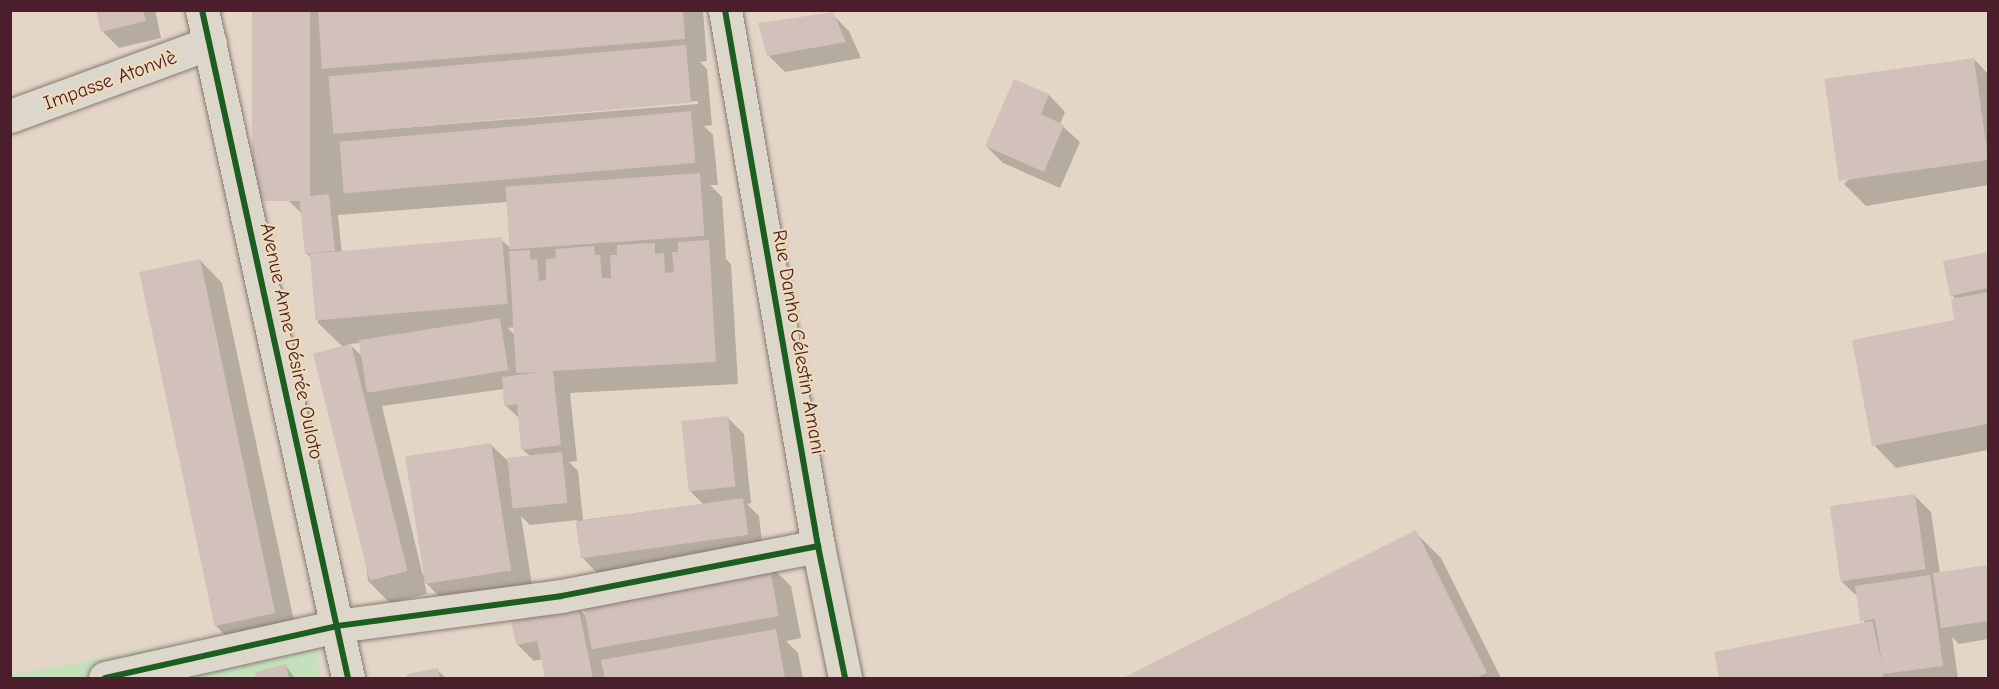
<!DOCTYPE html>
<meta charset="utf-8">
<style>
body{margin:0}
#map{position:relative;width:1999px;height:689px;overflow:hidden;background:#e3d6c7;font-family:"Comic Neue",sans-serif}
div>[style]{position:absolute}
.green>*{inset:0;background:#c4e1bb}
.shadow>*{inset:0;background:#0003}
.building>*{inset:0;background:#d2c0bb;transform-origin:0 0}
.roads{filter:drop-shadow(0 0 2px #877974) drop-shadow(0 0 2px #877974)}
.street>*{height:33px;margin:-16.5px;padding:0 16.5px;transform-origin:16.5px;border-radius:16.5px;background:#ddd6ca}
.cycleway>*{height:6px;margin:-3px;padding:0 3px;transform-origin:3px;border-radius:3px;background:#1b5e20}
span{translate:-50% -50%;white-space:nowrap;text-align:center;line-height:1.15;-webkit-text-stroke:4.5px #eedbb8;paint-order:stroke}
.street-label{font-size:20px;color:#4a1f2b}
.frame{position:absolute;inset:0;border:12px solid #4a1f2b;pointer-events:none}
</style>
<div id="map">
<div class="green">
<i style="clip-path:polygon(310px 620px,321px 678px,11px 678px,11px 675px)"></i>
</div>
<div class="shadow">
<i style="clip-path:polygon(97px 10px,155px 10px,161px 38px,119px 48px,102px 31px)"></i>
<i style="clip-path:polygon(evenodd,253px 10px,703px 10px,707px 61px,700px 62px,707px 69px,712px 125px,704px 126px,713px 135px,718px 185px,710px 185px,722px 197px,726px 259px,731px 264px,738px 384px,570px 393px,577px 461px,569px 462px,578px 471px,583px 520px,703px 504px,690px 491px,727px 417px,744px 434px,751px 503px,747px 504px,759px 516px,763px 551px,597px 573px,581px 556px,577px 520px,530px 525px,521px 516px,533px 592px,449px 606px,424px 581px,427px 594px,390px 603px,368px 581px,343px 347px,318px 323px,312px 259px,306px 253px,302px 214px,285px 197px,253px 10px,698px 101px,698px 104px,352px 132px,352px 129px,698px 101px,253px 10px,507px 202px,510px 248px,501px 239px,342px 255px,338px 215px,507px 202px,253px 10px,515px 327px,515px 335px,508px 328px,515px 327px,253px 10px,360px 343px,363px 357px,349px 344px,360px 343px,253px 10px,504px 389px,505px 405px,520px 419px,522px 449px,531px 457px,509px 462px,490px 444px,423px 576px,382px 406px,504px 389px)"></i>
<i style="clip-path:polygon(832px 14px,849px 31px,861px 58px,785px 72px,769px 56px)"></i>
<i style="clip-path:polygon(1974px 59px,1988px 74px,1988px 185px,1866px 206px,1844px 184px)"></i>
<i style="clip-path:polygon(1014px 81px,1049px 95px,1065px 112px,1060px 124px,1080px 142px,1060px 188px,1003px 163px,986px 146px)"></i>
<i style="clip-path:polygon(1988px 254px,1988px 450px,1896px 468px,1874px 445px,1956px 321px,1956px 300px,1952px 295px,1945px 262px)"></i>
<i style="clip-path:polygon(200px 260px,222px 283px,297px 635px,237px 647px,215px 625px)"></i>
<i style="clip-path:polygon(1914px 495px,1931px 512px,1940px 574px,1988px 566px,1988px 639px,1959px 644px,1952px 637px,1958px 678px,1721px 678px,1716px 653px,1865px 624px,1858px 597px,1842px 582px)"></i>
<i style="clip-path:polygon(1415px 532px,1441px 558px,1501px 678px,1126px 678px)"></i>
<i style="clip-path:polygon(768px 564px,791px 586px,801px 638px,786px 641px,798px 653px,803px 678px,547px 678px,543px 659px,534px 661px,517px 644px,578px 608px,588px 618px)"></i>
<i style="clip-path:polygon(286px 666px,295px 678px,258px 678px,256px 673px)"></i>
<i style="clip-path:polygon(437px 670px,446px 678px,409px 678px,408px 675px)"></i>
</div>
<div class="building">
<i style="clip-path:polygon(96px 10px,143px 10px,146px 21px,101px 32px)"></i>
<i style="left:252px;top:10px;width:58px;height:191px"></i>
<i style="clip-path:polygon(318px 10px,683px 10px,685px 39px,322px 69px)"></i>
<i style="clip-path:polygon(833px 12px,846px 42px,767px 56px,758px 23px)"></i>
<i style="left:686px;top:45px;width:58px;height:359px;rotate:85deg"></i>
<i style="left:1974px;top:58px;width:103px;height:151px;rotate:82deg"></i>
<i style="clip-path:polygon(1014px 79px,1049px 94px,1041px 114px,1064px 125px,1044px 172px,985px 146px)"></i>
<i style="left:691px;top:111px;width:52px;height:353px;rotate:85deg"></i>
<i style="left:700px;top:173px;width:63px;height:195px;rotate:86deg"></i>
<i style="left:329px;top:194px;width:57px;height:30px;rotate:84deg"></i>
<i style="left:502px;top:237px;width:67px;height:193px;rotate:85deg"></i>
<i style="clip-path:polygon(709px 240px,716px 362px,553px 371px,561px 445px,521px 450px,517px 404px,504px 406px,502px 377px,540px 372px,516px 373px,509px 251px,530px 250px,531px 260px,537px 259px,539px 281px,546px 280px,546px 259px,556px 258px,555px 249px,594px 246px,595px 255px,600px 255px,602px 278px,611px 278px,610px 255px,617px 255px,617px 245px,655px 243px,655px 254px,664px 253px,665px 273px,674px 272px,672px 252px,678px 252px,678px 242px)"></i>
<i style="clip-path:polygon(1988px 252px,1988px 288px,1950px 296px,1943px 261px)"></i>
<i style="left:200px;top:259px;width:362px;height:62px;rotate:78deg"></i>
<i style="clip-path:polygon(1988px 292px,1988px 424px,1872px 446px,1852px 340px,1954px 320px,1951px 299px)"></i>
<i style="left:500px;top:318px;width:53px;height:143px;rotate:81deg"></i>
<i style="left:351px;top:344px;width:234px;height:39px;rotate:76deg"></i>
<i style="left:728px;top:416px;width:71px;height:47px;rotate:84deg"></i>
<i style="left:491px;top:443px;width:129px;height:87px;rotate:81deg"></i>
<i style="left:562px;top:452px;width:51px;height:55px;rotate:84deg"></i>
<i style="left:1915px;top:494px;width:76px;height:86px;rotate:82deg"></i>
<i style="left:743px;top:498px;width:37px;height:169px;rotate:82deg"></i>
<i style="clip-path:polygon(1416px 530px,1487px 673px,1475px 678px,1123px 678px)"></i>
<i style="left:769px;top:562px;width:55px;height:190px;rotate:80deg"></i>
<i style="clip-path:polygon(1988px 565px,1988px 621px,1941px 628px,1933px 573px)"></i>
<i style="clip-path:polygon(1930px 575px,1943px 666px,1883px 674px,1884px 678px,1719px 678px,1714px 652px,1872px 621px,1882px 663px,1875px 619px,1860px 621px,1855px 586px)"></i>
<i style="clip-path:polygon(578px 606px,593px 678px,545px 678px,537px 641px,516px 645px,511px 619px)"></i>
<i style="clip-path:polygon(776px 629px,785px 678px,605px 678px,601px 660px)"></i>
<i style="clip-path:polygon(286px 664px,289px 678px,256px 678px,255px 672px)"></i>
<i style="clip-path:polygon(438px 668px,440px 678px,407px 678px,407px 674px)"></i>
</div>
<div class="roads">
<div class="street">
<i style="left:202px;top:10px;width:684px;rotate:77.67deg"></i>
<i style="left:725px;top:10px;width:544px;rotate:80.16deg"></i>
<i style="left:818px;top:546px;width:135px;rotate:78.4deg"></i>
<i style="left:10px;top:116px;width:213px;rotate:-20.1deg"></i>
<i style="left:105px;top:678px;width:238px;rotate:-12.6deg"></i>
<i style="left:337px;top:626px;width:226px;rotate:-7.6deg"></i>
<i style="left:561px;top:596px;width:262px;rotate:-11deg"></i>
</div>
</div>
<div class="cycleway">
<i style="left:202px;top:10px;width:684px;rotate:77.67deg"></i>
<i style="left:725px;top:10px;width:544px;rotate:80.16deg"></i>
<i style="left:818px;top:546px;width:135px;rotate:78.4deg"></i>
<i style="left:105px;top:678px;width:238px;rotate:-12.6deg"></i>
<i style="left:337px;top:626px;width:226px;rotate:-7.6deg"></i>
<i style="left:561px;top:596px;width:262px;rotate:-11deg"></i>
</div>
<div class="street-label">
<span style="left:110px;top:80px;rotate:-20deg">Impasse Atonvlè</span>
<span style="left:292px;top:341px;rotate:78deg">Avenue Anne Désirée Ouloto</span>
<span style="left:799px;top:342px;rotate:80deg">Rue Danho Célestin Amani</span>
</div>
<div class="frame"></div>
</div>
